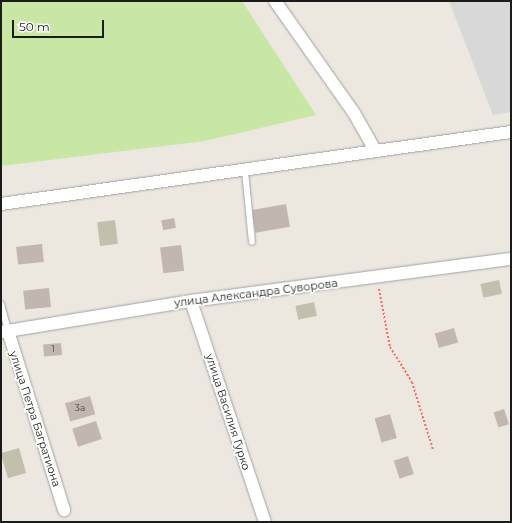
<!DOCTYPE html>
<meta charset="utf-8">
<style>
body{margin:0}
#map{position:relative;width:512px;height:523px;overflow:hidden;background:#ece8e0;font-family:Montserrat,sans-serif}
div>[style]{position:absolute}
.residential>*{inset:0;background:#d9d8d8}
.construction>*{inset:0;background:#c1c0ac;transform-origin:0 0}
.grass>*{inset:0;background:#c8e7a5}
.building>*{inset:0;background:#c1b7b0;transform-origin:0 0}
.path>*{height:2px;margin-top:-1px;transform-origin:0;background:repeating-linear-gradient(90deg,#f86e65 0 2px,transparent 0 4px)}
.roads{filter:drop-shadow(0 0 1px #a2a2a2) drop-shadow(0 0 1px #a2a2a2)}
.lane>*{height:6px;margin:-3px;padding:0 3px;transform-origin:3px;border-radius:3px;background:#fff}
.street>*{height:12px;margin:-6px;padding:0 6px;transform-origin:6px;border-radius:6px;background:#fff}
span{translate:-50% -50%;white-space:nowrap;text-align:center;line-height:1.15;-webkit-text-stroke:3.5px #fff;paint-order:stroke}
.number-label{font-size:9px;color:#444240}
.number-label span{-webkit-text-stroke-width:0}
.street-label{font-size:11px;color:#1b1b1b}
.frame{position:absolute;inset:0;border:2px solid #1b1b1b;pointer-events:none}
.scale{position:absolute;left:12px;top:20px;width:92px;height:18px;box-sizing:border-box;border:2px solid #1b1b1b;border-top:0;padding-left:5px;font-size:12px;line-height:14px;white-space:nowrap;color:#1b1b1b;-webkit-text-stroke:3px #fff;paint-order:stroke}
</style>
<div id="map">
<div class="residential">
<i style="clip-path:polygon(449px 1px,511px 1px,511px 112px,493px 115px)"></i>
</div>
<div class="construction">
<i style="left:115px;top:220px;width:24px;height:18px;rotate:83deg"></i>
<i style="left:499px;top:280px;width:14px;height:19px;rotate:78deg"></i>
<i style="left:314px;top:302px;width:14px;height:19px;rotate:78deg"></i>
<i style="left:19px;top:448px;width:26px;height:19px;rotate:74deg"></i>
</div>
<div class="grass">
<i style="clip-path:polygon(1px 1px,242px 1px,316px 115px,205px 141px,1px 166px)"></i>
</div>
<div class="building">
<i style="left:286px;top:204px;width:23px;height:35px;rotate:80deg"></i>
<i style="left:174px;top:218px;width:10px;height:13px;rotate:79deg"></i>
<i style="left:42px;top:244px;width:18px;height:26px;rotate:84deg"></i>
<i style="left:181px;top:245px;width:26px;height:21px;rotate:83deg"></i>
<i style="left:49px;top:288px;width:19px;height:26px;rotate:84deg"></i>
<i style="left:454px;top:328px;width:15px;height:20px;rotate:74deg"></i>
<i style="left:61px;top:343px;width:12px;height:18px;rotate:85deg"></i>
<i style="left:90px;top:396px;width:19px;height:26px;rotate:74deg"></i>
<i style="left:504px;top:409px;width:16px;height:11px;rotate:72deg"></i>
<i style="left:390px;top:414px;width:25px;height:16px;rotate:74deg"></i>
<i style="left:96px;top:421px;width:19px;height:25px;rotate:72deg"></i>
<i style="left:408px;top:456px;width:19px;height:15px;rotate:72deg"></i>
</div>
<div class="path">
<i style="left:379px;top:289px;width:59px;rotate:79.3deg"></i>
<i style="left:390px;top:347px;width:41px;rotate:57.8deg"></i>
<i style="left:412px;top:382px;width:71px;rotate:72.8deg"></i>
</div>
<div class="roads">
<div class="lane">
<i style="left:245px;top:171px;width:71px;rotate:84.4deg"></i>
<i style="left:1px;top:304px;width:28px;rotate:75deg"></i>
</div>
<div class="street">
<i style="left:275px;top:1px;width:137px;rotate:54.8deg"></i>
<i style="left:354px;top:113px;width:43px;rotate:60.4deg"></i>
<i style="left:1px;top:204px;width:515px;rotate:-8.04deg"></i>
<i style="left:191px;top:301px;width:233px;rotate:71.5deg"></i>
<i style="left:8px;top:331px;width:188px;rotate:72.6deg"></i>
<i style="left:1px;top:332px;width:193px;rotate:-9.3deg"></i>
<i style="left:191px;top:301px;width:323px;rotate:-7.5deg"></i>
</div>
</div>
<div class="number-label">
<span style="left:53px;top:349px">1</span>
<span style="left:80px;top:408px">3а</span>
</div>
<div class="street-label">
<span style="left:256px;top:293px;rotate:-7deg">улица Александра Суворова</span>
<span style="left:228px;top:412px;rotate:72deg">улица Василия Гурко</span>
<span style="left:35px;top:419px;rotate:72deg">улица Петра Багратиона</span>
</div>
<div class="frame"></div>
<div class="scale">50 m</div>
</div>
